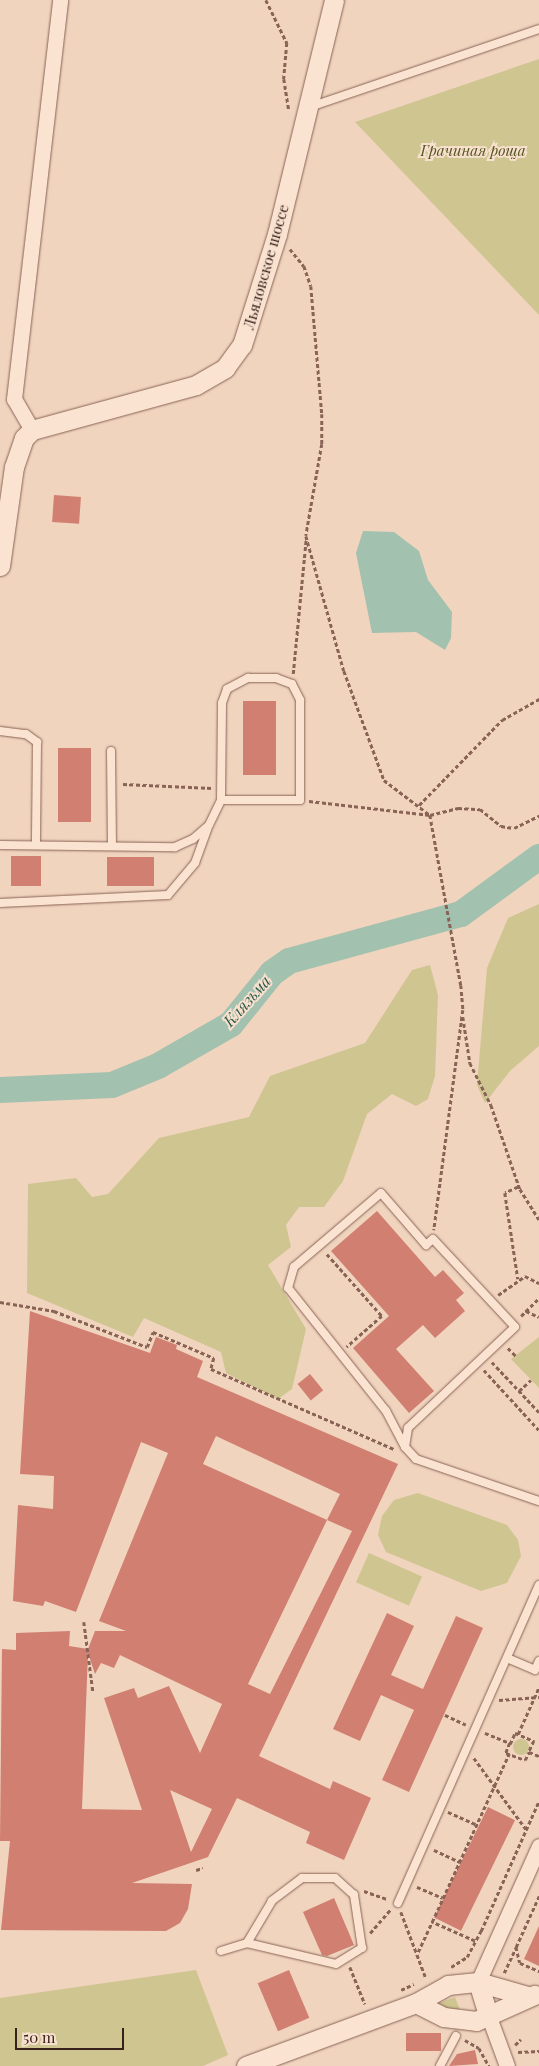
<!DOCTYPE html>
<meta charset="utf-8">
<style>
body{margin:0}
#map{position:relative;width:539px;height:2066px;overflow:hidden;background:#f0d4be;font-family:"Playfair Display",serif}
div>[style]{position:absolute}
.green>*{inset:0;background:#cfc591;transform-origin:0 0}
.round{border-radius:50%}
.water>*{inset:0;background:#a2c1af}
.river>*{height:26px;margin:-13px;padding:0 13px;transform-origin:13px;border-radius:13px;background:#a2c1af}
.building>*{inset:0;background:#d17f71;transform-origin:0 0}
.path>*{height:2.5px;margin-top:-1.25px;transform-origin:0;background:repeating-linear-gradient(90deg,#896356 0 4px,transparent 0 6.5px)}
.roads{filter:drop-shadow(0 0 1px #896356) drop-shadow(0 0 1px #896356)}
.service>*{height:8px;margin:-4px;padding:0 4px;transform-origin:4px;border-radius:4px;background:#fbe3d1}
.minor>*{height:15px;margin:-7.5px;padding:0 7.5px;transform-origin:7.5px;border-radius:7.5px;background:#fbe3d1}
.tertiary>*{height:19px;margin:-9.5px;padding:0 9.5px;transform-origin:9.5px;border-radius:9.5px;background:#fbe3d1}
span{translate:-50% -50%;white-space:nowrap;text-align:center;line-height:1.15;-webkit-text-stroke:4px #f7e0ce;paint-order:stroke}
.park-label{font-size:15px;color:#555520;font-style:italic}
.street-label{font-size:15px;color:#38211b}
.water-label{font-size:16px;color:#295949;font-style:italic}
.scale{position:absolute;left:15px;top:2028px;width:109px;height:22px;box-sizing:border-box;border:2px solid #38211b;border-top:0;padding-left:6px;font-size:15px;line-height:18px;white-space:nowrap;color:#38211b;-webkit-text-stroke:4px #f7e0ce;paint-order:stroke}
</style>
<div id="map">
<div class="green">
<i style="clip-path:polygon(539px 59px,539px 315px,355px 122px)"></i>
<i style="clip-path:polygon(539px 904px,539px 1046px,510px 1071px,485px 1103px,477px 1085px,487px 968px,508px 918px)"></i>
<i style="clip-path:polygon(430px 965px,438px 995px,435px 1076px,428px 1099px,416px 1106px,392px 1094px,367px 1114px,343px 1181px,324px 1207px,299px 1207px,286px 1225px,291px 1247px,268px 1265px,306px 1329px,292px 1389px,278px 1399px,226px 1373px,221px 1352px,144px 1318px,133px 1337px,27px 1293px,28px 1184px,76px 1178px,92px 1197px,108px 1194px,159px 1138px,249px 1117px,270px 1076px,365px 1043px,412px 970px)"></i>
<i style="clip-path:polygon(539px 1337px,539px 1388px,511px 1359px)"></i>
<i style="clip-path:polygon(418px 1493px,507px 1525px,518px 1540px,521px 1556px,507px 1583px,481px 1591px,386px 1552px,378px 1535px,382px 1516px,394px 1500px)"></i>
<i style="left:369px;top:1553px;width:58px;height:32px;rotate:24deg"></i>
<i class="round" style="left:513px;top:1739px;width:16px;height:16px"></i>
<i style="clip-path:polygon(196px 1970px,228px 2055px,203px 2066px,0 2066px,0 1998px)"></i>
<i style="clip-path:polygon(455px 1997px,460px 2010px,438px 2007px,437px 2004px)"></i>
</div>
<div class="water">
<i style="clip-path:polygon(363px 531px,394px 532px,419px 551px,428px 580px,452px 612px,451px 638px,445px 650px,416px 632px,372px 633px,356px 553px)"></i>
</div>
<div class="river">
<i style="left:0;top:1090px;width:112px;rotate:-2.6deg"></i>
<i style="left:112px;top:1085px;width:50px;rotate:-22.4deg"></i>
<i style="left:158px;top:1066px;width:84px;rotate:-29.9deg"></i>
<i style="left:231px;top:1024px;width:65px;rotate:-51.2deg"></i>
<i style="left:272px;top:973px;width:21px;rotate:-35deg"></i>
<i style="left:289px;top:961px;width:178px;rotate:-15.3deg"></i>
<i style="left:461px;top:914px;width:97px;rotate:-36.2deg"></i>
</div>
<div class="building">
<i style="left:54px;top:495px;width:27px;height:27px;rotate:4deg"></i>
<i style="left:243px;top:701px;width:33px;height:74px"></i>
<i style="left:58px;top:748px;width:33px;height:74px"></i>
<i style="left:11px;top:856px;width:30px;height:30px"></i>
<i style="left:154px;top:857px;width:29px;height:47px;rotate:90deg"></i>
<i style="clip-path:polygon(377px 1211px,435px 1277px,443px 1270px,464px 1293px,456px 1300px,465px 1311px,435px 1338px,423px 1325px,396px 1349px,434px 1391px,409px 1413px,353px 1348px,389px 1316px,331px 1251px)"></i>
<i style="clip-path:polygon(evenodd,30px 1311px,150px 1353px,156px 1337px,177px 1345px,176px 1349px,203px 1361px,197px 1377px,398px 1464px,259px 1756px,330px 1789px,333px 1781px,371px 1798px,344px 1860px,306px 1843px,310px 1832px,237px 1798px,208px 1857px,132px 1883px,192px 1884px,188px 1909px,180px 1923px,166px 1931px,1px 1930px,10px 1841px,0 1841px,2px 1649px,16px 1650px,16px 1633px,70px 1631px,69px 1646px,88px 1649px,95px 1631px,126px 1631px,99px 1621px,168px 1453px,141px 1442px,76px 1612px,45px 1601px,43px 1606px,13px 1601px,18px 1505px,53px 1509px,54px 1476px,20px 1474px,30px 1311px,216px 1436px,340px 1494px,327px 1520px,203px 1464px,216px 1436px,30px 1311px,327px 1520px,352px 1531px,270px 1694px,248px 1684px,327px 1520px,30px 1311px,88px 1653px,95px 1674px,101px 1663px,114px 1668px,120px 1655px,222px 1704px,200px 1753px,169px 1686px,138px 1698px,134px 1688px,104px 1698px,142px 1810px,82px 1809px,88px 1653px,30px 1311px,170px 1790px,212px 1809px,191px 1852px,170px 1790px)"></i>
<i style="left:310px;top:1374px;width:21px;height:16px;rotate:51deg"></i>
<i style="clip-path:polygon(387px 1613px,414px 1626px,391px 1675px,423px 1689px,456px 1616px,483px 1628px,409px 1792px,382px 1780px,414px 1710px,381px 1695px,360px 1741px,333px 1729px)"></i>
<i style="left:488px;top:1807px;width:30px;height:123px;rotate:26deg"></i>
<i style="clip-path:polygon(334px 1898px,354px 1945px,327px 1956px,322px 1955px,303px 1912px)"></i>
<i style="clip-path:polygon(539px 1926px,539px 1966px,524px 1959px)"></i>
<i style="left:289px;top:1970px;width:52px;height:34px;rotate:67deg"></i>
<i style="left:441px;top:2033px;width:18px;height:35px;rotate:90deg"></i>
<i style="clip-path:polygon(475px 2050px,478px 2064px,449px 2066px,457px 2054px)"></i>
</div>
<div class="path">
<i style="left:266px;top:0;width:48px;rotate:64deg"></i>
<i style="left:287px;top:43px;width:36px;rotate:95deg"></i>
<i style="left:284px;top:79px;width:32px;rotate:81deg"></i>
<i style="left:290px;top:249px;width:22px;rotate:51deg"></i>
<i style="left:304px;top:266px;width:21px;rotate:71deg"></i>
<i style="left:311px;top:286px;width:128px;rotate:85.1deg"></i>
<i style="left:322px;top:414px;width:30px;rotate:90deg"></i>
<i style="left:322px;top:444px;width:93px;rotate:99.9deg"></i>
<i style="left:306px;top:536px;width:140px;rotate:74.3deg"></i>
<i style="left:344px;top:671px;width:116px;rotate:69.8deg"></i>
<i style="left:384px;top:780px;width:58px;rotate:37.3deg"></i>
<i style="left:430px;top:815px;width:173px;rotate:79.7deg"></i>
<i style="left:461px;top:985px;width:25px;rotate:85deg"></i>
<i style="left:463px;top:1010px;width:222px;rotate:97.5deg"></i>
<i style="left:293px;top:674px;width:137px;rotate:-84.5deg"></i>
<i style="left:123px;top:784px;width:89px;rotate:2.6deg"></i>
<i style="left:309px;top:801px;width:122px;rotate:6.6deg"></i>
<i style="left:430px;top:815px;width:29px;rotate:-14deg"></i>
<i style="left:458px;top:808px;width:22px;rotate:3deg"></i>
<i style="left:480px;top:809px;width:27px;rotate:39deg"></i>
<i style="left:501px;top:826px;width:13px;rotate:9deg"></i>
<i style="left:514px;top:828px;width:28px;rotate:-26deg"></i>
<i style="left:419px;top:805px;width:119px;rotate:-45.7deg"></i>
<i style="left:502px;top:720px;width:43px;rotate:-29.6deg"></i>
<i style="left:463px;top:1017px;width:47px;rotate:81.3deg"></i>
<i style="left:470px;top:1063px;width:47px;rotate:63.4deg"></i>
<i style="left:491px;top:1105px;width:89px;rotate:71deg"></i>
<i style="left:520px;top:1189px;width:36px;rotate:58deg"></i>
<i style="left:518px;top:1187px;width:14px;rotate:155deg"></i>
<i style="left:505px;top:1193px;width:87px;rotate:81.4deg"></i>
<i style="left:327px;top:1254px;width:83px;rotate:48.4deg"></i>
<i style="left:382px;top:1316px;width:47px;rotate:138.5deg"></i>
<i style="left:498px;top:1295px;width:33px;rotate:-35deg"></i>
<i style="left:525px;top:1276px;width:16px;rotate:27deg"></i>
<i style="left:0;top:1302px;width:55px;rotate:9.5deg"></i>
<i style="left:54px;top:1311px;width:100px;rotate:21.2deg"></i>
<i style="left:147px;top:1347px;width:16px;rotate:-68deg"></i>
<i style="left:153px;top:1332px;width:66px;rotate:23.1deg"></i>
<i style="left:214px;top:1358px;width:11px;rotate:105deg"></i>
<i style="left:211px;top:1369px;width:200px;rotate:23.6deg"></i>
<i style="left:526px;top:1311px;width:14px;rotate:25deg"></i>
<i style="left:521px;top:1316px;width:25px;rotate:-45deg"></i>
<i style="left:508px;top:1348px;width:11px;rotate:45deg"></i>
<i style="left:492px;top:1362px;width:69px;rotate:46.8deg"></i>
<i style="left:484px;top:1370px;width:81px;rotate:47.5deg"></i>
<i style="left:519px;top:1391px;width:16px;rotate:-43deg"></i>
<i style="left:84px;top:1622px;width:70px;rotate:82.6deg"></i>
<i style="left:499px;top:1700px;width:40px;rotate:-4.3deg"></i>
<i style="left:445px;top:1715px;width:23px;rotate:25deg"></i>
<i style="left:485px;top:1733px;width:27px;rotate:22deg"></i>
<i style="left:510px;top:1743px;width:11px;rotate:112deg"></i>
<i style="left:506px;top:1753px;width:20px;rotate:20deg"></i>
<i style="left:525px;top:1760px;width:9px;rotate:-63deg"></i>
<i style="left:529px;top:1752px;width:11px;rotate:22deg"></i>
<i style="left:518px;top:1734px;width:51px;rotate:-65.9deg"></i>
<i style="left:510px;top:1744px;width:12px;rotate:-66deg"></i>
<i style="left:515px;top:1733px;width:21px;rotate:23deg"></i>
<i style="left:534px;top:1741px;width:14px;rotate:115deg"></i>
<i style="left:474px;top:1758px;width:88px;rotate:53.8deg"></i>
<i style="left:448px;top:1812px;width:32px;rotate:24deg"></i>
<i style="left:434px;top:1850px;width:29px;rotate:25deg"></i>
<i style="left:196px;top:1870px;width:7px;rotate:-16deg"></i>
<i style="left:417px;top:1887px;width:28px;rotate:23deg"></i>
<i style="left:364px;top:1891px;width:24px;rotate:19deg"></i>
<i style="left:401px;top:1912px;width:71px;rotate:69.3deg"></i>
<i style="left:370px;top:1933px;width:32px;rotate:-49deg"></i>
<i style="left:475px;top:1941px;width:47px;rotate:-156.2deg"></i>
<i style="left:432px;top:1922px;width:185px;rotate:-65.4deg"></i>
<i style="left:516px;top:1947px;width:56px;rotate:-65.7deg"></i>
<i style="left:418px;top:1952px;width:33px;rotate:-65deg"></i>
<i style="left:350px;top:1967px;width:40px;rotate:68deg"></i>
<i style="left:451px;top:1967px;width:19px;rotate:-32deg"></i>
<i style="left:467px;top:1957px;width:30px;rotate:-62deg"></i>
<i style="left:481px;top:1931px;width:142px;rotate:-66deg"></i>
<i style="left:504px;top:1973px;width:29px;rotate:-65deg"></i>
<i style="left:516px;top:1947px;width:16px;rotate:76deg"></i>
<i style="left:520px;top:1963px;width:21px;rotate:23deg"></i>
<i style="left:401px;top:1990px;width:14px;rotate:-25deg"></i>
<i style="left:465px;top:2040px;width:16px;rotate:30deg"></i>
<i style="left:479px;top:2048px;width:21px;rotate:61deg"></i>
<i style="left:515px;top:2045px;width:8px;rotate:-45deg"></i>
<i style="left:518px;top:2052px;width:21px;rotate:-3deg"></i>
</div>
<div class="roads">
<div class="service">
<i style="left:310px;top:107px;width:242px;rotate:-18.8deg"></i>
<i style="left:0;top:731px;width:26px;rotate:7deg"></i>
<i style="left:26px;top:734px;width:14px;rotate:36deg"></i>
<i style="left:37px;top:742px;width:102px;rotate:90.6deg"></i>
<i style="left:111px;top:751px;width:95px;rotate:89.4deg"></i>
<i style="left:0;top:845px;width:175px;rotate:0.7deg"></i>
<i style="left:175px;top:847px;width:20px;rotate:-24deg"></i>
<i style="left:193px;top:839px;width:21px;rotate:-41deg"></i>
<i style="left:209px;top:825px;width:28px;rotate:-64deg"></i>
<i style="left:221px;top:800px;width:97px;rotate:-89.4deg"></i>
<i style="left:222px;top:703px;width:15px;rotate:-70deg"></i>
<i style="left:227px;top:689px;width:24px;rotate:-28deg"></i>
<i style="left:248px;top:678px;width:28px"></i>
<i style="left:276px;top:678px;width:17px;rotate:21deg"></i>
<i style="left:292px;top:684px;width:18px;rotate:63deg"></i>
<i style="left:300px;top:700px;width:100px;rotate:90deg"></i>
<i style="left:300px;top:800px;width:79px;rotate:180deg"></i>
<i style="left:0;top:903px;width:168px;rotate:-2.7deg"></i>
<i style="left:168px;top:895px;width:42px;rotate:-49.8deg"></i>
<i style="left:195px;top:863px;width:37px;rotate:-70deg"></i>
<i style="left:405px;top:1447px;width:41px;rotate:-117.8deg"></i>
<i style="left:386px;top:1411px;width:157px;rotate:-128.5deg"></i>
<i style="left:288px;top:1288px;width:22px;rotate:-74deg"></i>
<i style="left:294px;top:1267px;width:114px;rotate:-40.4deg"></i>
<i style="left:381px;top:1193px;width:69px;rotate:49.1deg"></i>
<i style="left:426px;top:1245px;width:9px;rotate:-41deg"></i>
<i style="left:433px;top:1239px;width:120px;rotate:47deg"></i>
<i style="left:515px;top:1327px;width:147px;rotate:136.7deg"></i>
<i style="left:408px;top:1428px;width:19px;rotate:99deg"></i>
<i style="left:405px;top:1447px;width:16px;rotate:47deg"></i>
<i style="left:416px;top:1459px;width:130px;rotate:18.9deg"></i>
<i style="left:507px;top:1658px;width:30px;rotate:23deg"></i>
<i style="left:535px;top:1670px;width:10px;rotate:-66deg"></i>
<i style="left:398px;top:1903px;width:348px;rotate:-66.1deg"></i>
<i style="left:221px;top:1951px;width:27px;rotate:-17deg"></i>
<i style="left:247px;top:1943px;width:91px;rotate:13.3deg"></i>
<i style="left:336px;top:1964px;width:31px;rotate:-32deg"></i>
<i style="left:362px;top:1948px;width:54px;rotate:-98.6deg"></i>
<i style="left:354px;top:1895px;width:25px;rotate:-138deg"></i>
<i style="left:335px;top:1878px;width:33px;rotate:180deg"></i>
<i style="left:302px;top:1878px;width:38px;rotate:143deg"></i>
<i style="left:272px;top:1901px;width:49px;rotate:120.8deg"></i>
<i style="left:440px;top:2066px;width:34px;rotate:-62deg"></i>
</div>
<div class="minor">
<i style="left:32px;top:430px;width:36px;rotate:-120deg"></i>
<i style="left:14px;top:399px;width:402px;rotate:-83.4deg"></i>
<i style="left:478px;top:1982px;width:149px;rotate:-65.8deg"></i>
<i style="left:489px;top:2017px;width:52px;rotate:69.8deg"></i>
</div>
<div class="tertiary">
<i style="left:0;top:566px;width:100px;rotate:-82deg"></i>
<i style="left:14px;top:467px;width:31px;rotate:-71deg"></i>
<i style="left:24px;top:438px;width:11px;rotate:-45deg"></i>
<i style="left:32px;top:430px;width:170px;rotate:-15.3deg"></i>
<i style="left:196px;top:385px;width:34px;rotate:-30deg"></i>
<i style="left:225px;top:368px;width:29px;rotate:-54deg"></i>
<i style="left:242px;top:345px;width:116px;rotate:-72.5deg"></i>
<i style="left:277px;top:234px;width:241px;rotate:-76.3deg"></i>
<i style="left:478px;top:1982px;width:37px;rotate:73deg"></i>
<i style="left:416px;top:2003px;width:31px;rotate:27deg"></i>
<i style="left:444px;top:2017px;width:32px;rotate:7deg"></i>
<i style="left:476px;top:2021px;width:64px;rotate:-24.1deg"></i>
<i style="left:246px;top:2066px;width:181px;rotate:-20.3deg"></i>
<i style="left:416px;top:2003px;width:37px;rotate:-29deg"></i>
<i style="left:448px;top:1985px;width:30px;rotate:-6deg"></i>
<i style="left:478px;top:1982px;width:51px;rotate:15.9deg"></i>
</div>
</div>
<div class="park-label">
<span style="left:473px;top:151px">Грачиная роща</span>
</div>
<div class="street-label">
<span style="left:266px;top:267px;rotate:-74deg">Льяловское шоссе</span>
</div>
<div class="water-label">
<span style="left:247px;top:1001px;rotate:-48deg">Клязьма</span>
</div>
<div class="scale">50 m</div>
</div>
